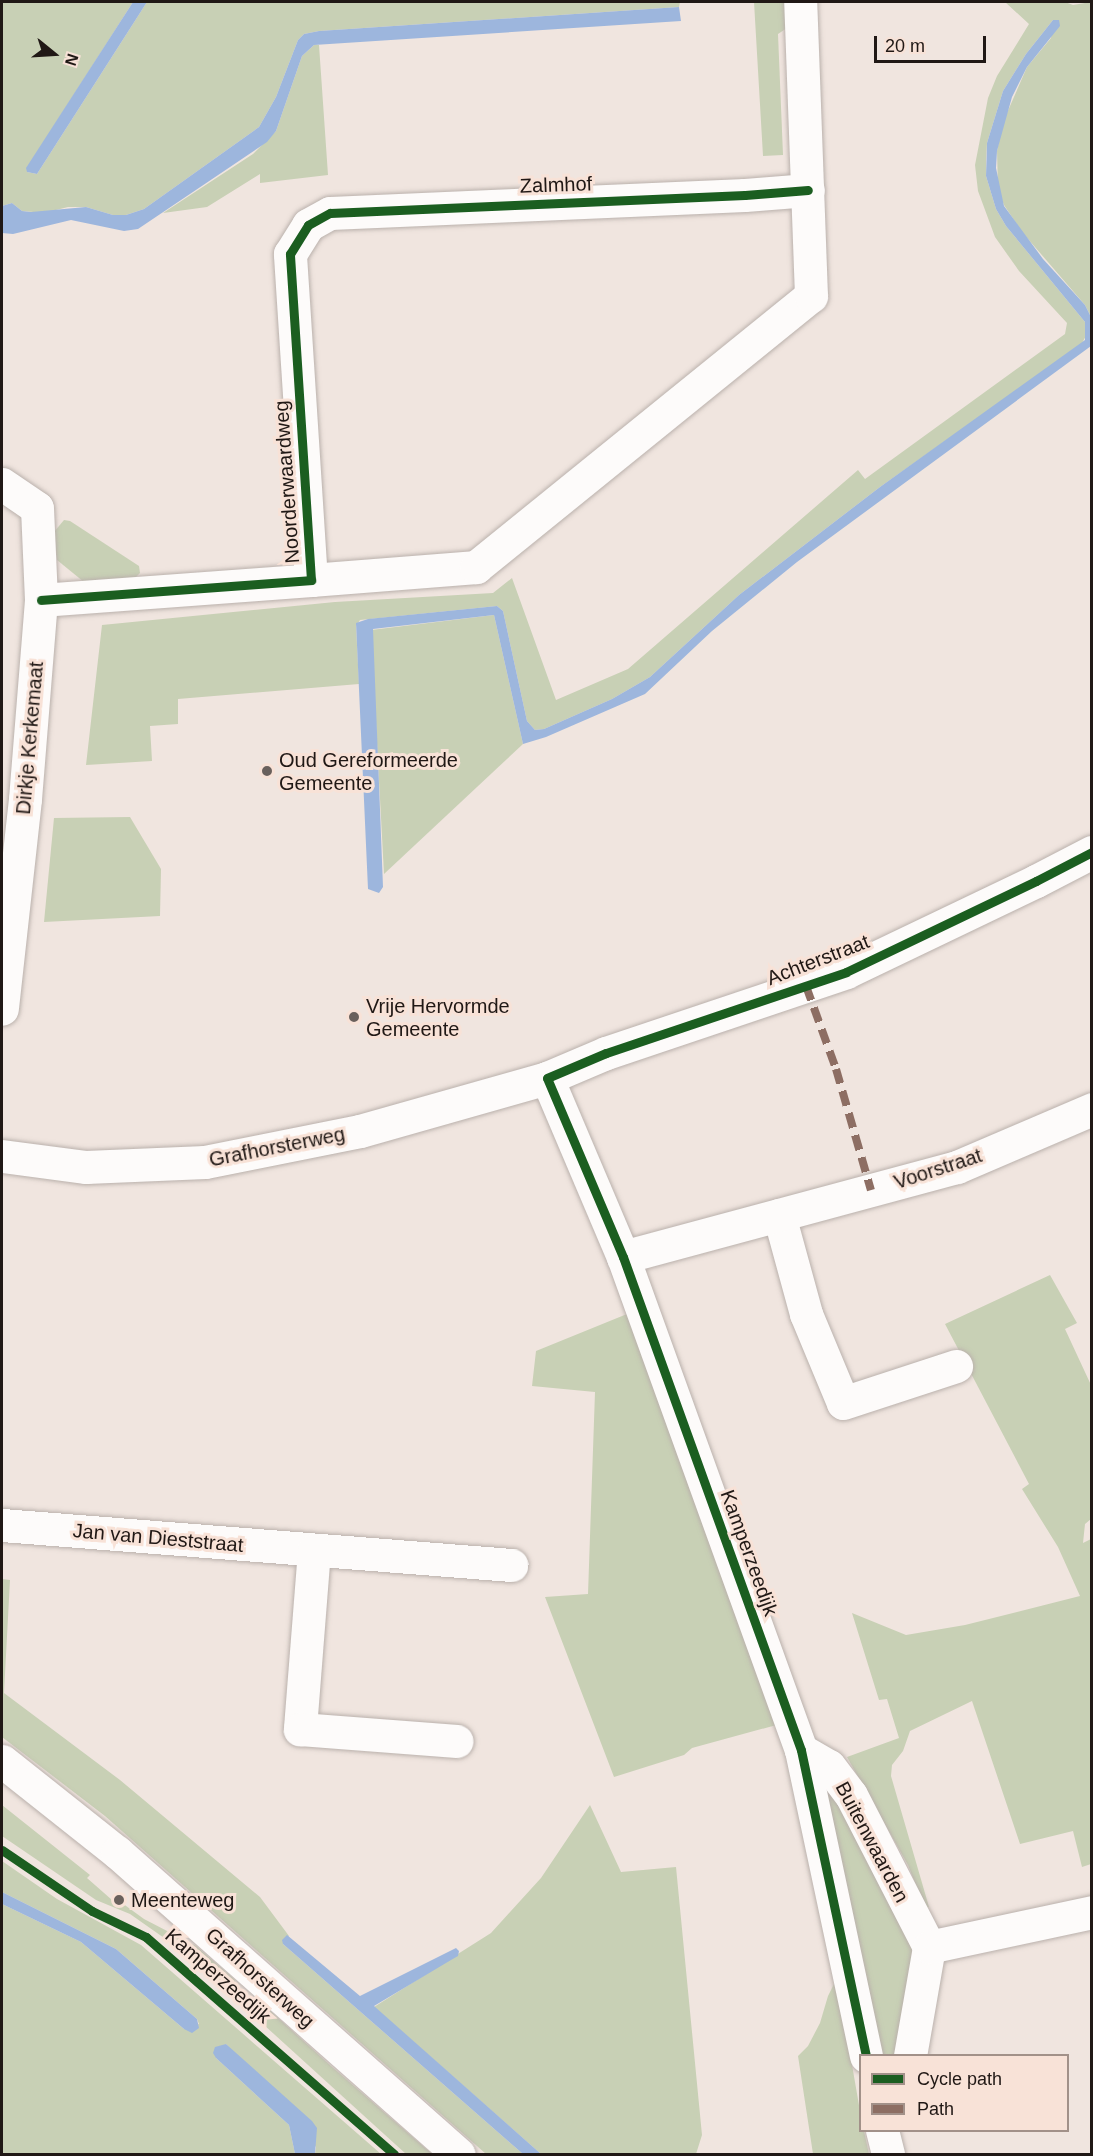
<!DOCTYPE html>
<style>
body{margin:0}
#map{position:relative;width:1093px;height:2156px;overflow:hidden;background:#f0e5df;font-family:Helvetica,sans-serif}
div>[style]{position:absolute}
.green>*{inset:0;background:#c8d0b5}
.water>*{inset:0;background:#9db6dd}
.roads{filter:drop-shadow(0 0 2px #bab1ac) drop-shadow(0 0 2px #bab1ac)}
.minor>*{height:33px;margin:-16.5px;padding:0 16.5px;transform-origin:16.5px;border-radius:16.5px;background:#fdfbfa}
.secondary>*{height:33px;margin:-16.5px;padding:0 16.5px;transform-origin:16.5px;border-radius:16.5px;background:#fdfbfa}
.quiet>*{height:8px;margin-top:-4px;transform-origin:0;background:repeating-linear-gradient(90deg,#8d6e63 0 15px,transparent 0 23px)}
.cycleway>*{height:9px;margin:-4.5px;padding:0 4.5px;transform-origin:4.5px;border-radius:4.5px;background:#1b5e20}
.dots>*{width:16px;height:16px;translate:-50% -50%;box-sizing:border-box;border:3px solid #f8e2d7;border-radius:50%}
span{translate:-50% -50%;white-space:nowrap;text-align:center;line-height:1.15;-webkit-text-stroke:6px #f8e2d7;paint-order:stroke}
.street-label{font-size:20px;color:#201815}
.poi-label{font-size:20px;color:#201815}
.left{translate:0 -50%;text-align:left}
.frame{position:absolute;inset:0;border:3px solid #201815;pointer-events:none}
.legend{position:absolute;left:859px;top:2054px;width:210px;height:78px;box-sizing:border-box;background:#f8e2d7;border:2px solid #a29189;margin:0;padding:8px 10px;list-style:none;font-size:18px;color:#201815}
.legend li{display:flex;align-items:center;gap:12px;height:30px}
.legend b{width:30px;border:2px solid #a29189}
.north{position:absolute;left:24px;top:24px;width:60px;height:60px;-webkit-text-stroke:4px #f8e2d7;paint-order:stroke;rotate:108deg;font-size:16px;font-weight:700;line-height:24px;text-align:center;color:#201815}
.north::after{content:'';display:block;margin:auto;width:21px;height:27px;background:#201815;clip-path:polygon(50% 0,100% 100%,50% 72%,0 100%)}
.scale{position:absolute;left:874px;top:36px;width:112px;height:27px;box-sizing:border-box;border:3px solid #201815;border-top:0;padding-left:8px;font-size:18px;line-height:21px;white-space:nowrap;color:#201815;-webkit-text-stroke:4px #f8e2d7;paint-order:stroke}
</style>
<div id="map">
<div class="green">
<i style="clip-path:polygon(2px 2px,133px 2px,27px 168px,27px 172px,37px 174px,147px 2px,680px 2px,679px 7px,319px 31px,304px 34px,298px 40px,276px 97px,259px 127px,144px 209px,126px 215px,113px 215px,86px 207px,68px 207px,44px 213px,22px 211px,12px 203px,2px 206px)"></i>
<i style="clip-path:polygon(754px 2px,789px 2px,790px 26px,778px 34px,783px 155px,763px 156px)"></i>
<i style="clip-path:polygon(1005px 2px,1065px 2px,1073px 5px,1091px 2px,1091px 317px,1085px 305px,1022px 232px,1004px 205px,998px 189px,997px 151px,1003px 122px,1027px 67px,1051px 38px,1053px 20px,1026px 54px,1003px 91px,987px 143px,986px 160px,986px 176px,996px 209px,1006px 226px,1085px 322px,1087px 334px,1081px 345px,880px 487px,739px 595px,650px 677px,612px 699px,544px 729px,535px 730px,527px 721px,503px 611px,497px 606px,360px 620px,356px 626px,359px 684px,178px 699px,178px 724px,150px 726px,152px 761px,86px 765px,102px 625px,335px 602px,493px 593px,512px 578px,556px 700px,628px 669px,858px 470px,865px 479px,1065px 334px,1067px 323px,1019px 271px,995px 237px,978px 191px,975px 165px,988px 98px,997px 76px,1029px 24px)"></i>
<i style="clip-path:polygon(314px 45px,319px 45px,328px 175px,260px 183px,260px 174px,207px 207px,163px 213px,253px 154px,276px 131px,302px 56px)"></i>
<i style="clip-path:polygon(64px 520px,70px 521px,139px 566px,140px 573px,136px 577px,84px 582px,57px 560px,54px 532px)"></i>
<i style="clip-path:polygon(494px 615px,523px 744px,384px 874px,371px 630px)"></i>
<i style="clip-path:polygon(130px 817px,161px 869px,160px 916px,44px 922px,54px 818px)"></i>
<i style="clip-path:polygon(1050px 1275px,1077px 1323px,1065px 1329px,1091px 1385px,1091px 1519px,1085px 1524px,1083px 1543px,1091px 1539px,1091px 1864px,1082px 1867px,1073px 1831px,1020px 1844px,972px 1701px,910px 1731px,903px 1751px,892px 1765px,891px 1776px,929px 1907px,925px 1908px,908px 1865px,847px 1757px,899px 1738px,887px 1699px,879px 1700px,852px 1613px,906px 1635px,965px 1625px,1080px 1596px,1058px 1547px,1022px 1489px,1029px 1484px,945px 1324px)"></i>
<i style="clip-path:polygon(627px 1314px,780px 1724px,692px 1748px,684px 1755px,614px 1777px,545px 1597px,588px 1594px,595px 1392px,532px 1386px,536px 1351px)"></i>
<i style="clip-path:polygon(2px 1579px,10px 1580px,4px 1693px,120px 1780px,260px 1897px,289px 1936px,283px 1944px,523px 2154px,486px 2154px,105px 1816px,2px 1737px)"></i>
<i style="clip-path:polygon(825px 1789px,832px 1790px,914px 1945px,898px 2055px,880px 2055px,871px 1999px)"></i>
<i style="clip-path:polygon(2px 1805px,90px 1875px,87px 1878px,120px 1907px,122px 1903px,144px 1919px,196px 1946px,235px 1980px,231px 1996px,167px 1940px,130px 1914px,96px 1900px,2px 1836px)"></i>
<i style="clip-path:polygon(590px 1805px,621px 1872px,676px 1867px,702px 2135px,696px 2154px,541px 2154px,374px 2007px,491px 1933px,541px 1878px)"></i>
<i style="clip-path:polygon(2px 1861px,57px 1899px,141px 1945px,381px 2154px,315px 2154px,316px 2147px,226px 2044px,216px 2058px,289px 2125px,295px 2154px,2px 2154px,2px 1904px,81px 1942px,184px 2029px,199px 2024px,197px 2019px,116px 1949px,2px 1892px)"></i>
<i style="clip-path:polygon(837px 1978px,860px 2111px,860px 2130px,864px 2131px,869px 2154px,813px 2154px,798px 2056px,808px 2046px,820px 2023px,828px 1996px)"></i>
<i style="clip-path:polygon(267px 2008px,331px 2066px,432px 2154px,406px 2154px,253px 2015px)"></i>
</div>
<div class="water">
<i style="clip-path:polygon(133px 2px,147px 2px,37px 174px,27px 172px,26px 168px)"></i>
<i style="clip-path:polygon(679px 7px,681px 21px,314px 45px,302px 56px,276px 131px,267px 142px,138px 229px,124px 231px,71px 220px,13px 234px,2px 233px,2px 206px,12px 203px,22px 211px,31px 212px,86px 207px,113px 215px,126px 215px,144px 209px,259px 127px,276px 97px,298px 40px,304px 34px,319px 31px)"></i>
<i style="clip-path:polygon(1053px 20px,1059px 20px,1060px 26px,1027px 67px,1012px 97px,997px 151px,996px 168px,1004px 206px,1043px 259px,1085px 305px,1091px 317px,1091px 346px,797px 562px,712px 631px,645px 694px,546px 737px,523px 744px,494px 615px,373px 629px,383px 887px,379px 893px,368px 889px,356px 623px,368px 619px,497px 606px,503px 611px,527px 721px,535px 730px,544px 729px,612px 699px,650px 677px,739px 595px,880px 487px,1085px 340px,1085px 322px,1006px 226px,996px 209px,986px 176px,987px 143px,1003px 91px,1026px 54px)"></i>
<i style="clip-path:polygon(2px 1892px,116px 1949px,197px 2019px,199px 2028px,192px 2033px,184px 2029px,81px 1942px,2px 1904px)"></i>
<i style="clip-path:polygon(287px 1935px,360px 1996px,456px 1948px,459px 1951px,458px 1956px,451px 1960px,374px 2006px,541px 2154px,523px 2154px,283px 1944px,282px 1940px)"></i>
<i style="clip-path:polygon(226px 2044px,312px 2121px,317px 2128px,315px 2154px,295px 2154px,289px 2125px,216px 2058px,213px 2053px,215px 2047px)"></i>
</div>
<div class="roads">
<div class="minor">
<i style="left:2px;top:484px;width:42px;rotate:34.4deg"></i>
<i style="left:37px;top:508px;width:92px;rotate:87.5deg"></i>
<i style="left:41px;top:600px;width:200px;rotate:94.6deg"></i>
<i style="left:25px;top:799px;width:211px;rotate:96.3deg"></i>
<i style="left:311px;top:580px;width:166px;rotate:-4.5deg"></i>
<i style="left:476px;top:567px;width:431px;rotate:-39deg"></i>
<i style="left:811px;top:296px;width:294px;rotate:-92.1deg"></i>
<i style="left:41px;top:600px;width:271px;rotate:-4.2deg"></i>
<i style="left:311px;top:580px;width:327px;rotate:-93.7deg"></i>
<i style="left:290px;top:254px;width:34px;rotate:-58deg"></i>
<i style="left:308px;top:225px;width:25px;rotate:-29deg"></i>
<i style="left:330px;top:213px;width:415px;rotate:-2.5deg"></i>
<i style="left:745px;top:195px;width:63px;rotate:-4.5deg"></i>
<i style="left:547px;top:1078px;width:194px;rotate:67deg"></i>
<i style="left:623px;top:1257px;width:524px;rotate:70.15deg"></i>
<i style="left:801px;top:1750px;width:313px;rotate:78deg"></i>
<i style="left:2px;top:1156px;width:85px;rotate:7.5deg"></i>
<i style="left:86px;top:1167px;width:119px;rotate:-2.4deg"></i>
<i style="left:205px;top:1162px;width:158px;rotate:-11.3deg"></i>
<i style="left:360px;top:1131px;width:194px;rotate:-15.8deg"></i>
<i style="left:547px;top:1078px;width:64px;rotate:-23deg"></i>
<i style="left:606px;top:1053px;width:253px;rotate:-18.6deg"></i>
<i style="left:846px;top:972px;width:211px;rotate:-25.6deg"></i>
<i style="left:1036px;top:881px;width:63px;rotate:-27.4deg"></i>
<i style="left:779px;top:1215px;width:103px;rotate:74.7deg"></i>
<i style="left:806px;top:1314px;width:96px;rotate:67.4deg"></i>
<i style="left:843px;top:1403px;width:119px;rotate:-18.1deg"></i>
<i style="left:623px;top:1257px;width:346px;rotate:-15.1deg"></i>
<i style="left:957px;top:1167px;width:147px;rotate:-23.2deg"></i>
<i style="left:2px;top:1525px;width:511px;rotate:4.49deg"></i>
<i style="left:314px;top:1550px;width:180px;rotate:94.5deg"></i>
<i style="left:300px;top:1729px;width:157px;rotate:4.4deg"></i>
<i style="left:801px;top:1750px;width:32px;rotate:30deg"></i>
<i style="left:829px;top:1766px;width:36px;rotate:53deg"></i>
<i style="left:851px;top:1795px;width:171px;rotate:62.8deg"></i>
<i style="left:929px;top:1947px;width:111px;rotate:99.9deg"></i>
<i style="left:929px;top:1947px;width:167px;rotate:-12.1deg"></i>
<i style="left:882px;top:2130px;width:25px;rotate:76deg"></i>
</div>
<div class="secondary">
<i style="left:2px;top:1761px;width:147px;rotate:38.4deg"></i>
<i style="left:117px;top:1852px;width:456px;rotate:41.5deg"></i>
</div>
</div>
<div class="quiet">
<i style="left:806px;top:986px;width:88px;rotate:70.1deg"></i>
<i style="left:836px;top:1069px;width:126px;rotate:73.9deg"></i>
</div>
<div class="cycleway">
<i style="left:41px;top:600px;width:271px;rotate:-4.2deg"></i>
<i style="left:311px;top:580px;width:327px;rotate:-93.7deg"></i>
<i style="left:290px;top:254px;width:34px;rotate:-58deg"></i>
<i style="left:308px;top:225px;width:25px;rotate:-29deg"></i>
<i style="left:330px;top:213px;width:415px;rotate:-2.5deg"></i>
<i style="left:745px;top:195px;width:63px;rotate:-4.5deg"></i>
<i style="left:2px;top:1850px;width:109px;rotate:34.1deg"></i>
<i style="left:92px;top:1911px;width:60px;rotate:25.7deg"></i>
<i style="left:146px;top:1937px;width:330px;rotate:41.2deg"></i>
<i style="left:866px;top:2056px;width:313px;rotate:-102deg"></i>
<i style="left:801px;top:1750px;width:524px;rotate:-109.85deg"></i>
<i style="left:623px;top:1257px;width:194px;rotate:-113deg"></i>
<i style="left:547px;top:1078px;width:64px;rotate:-23deg"></i>
<i style="left:606px;top:1053px;width:253px;rotate:-18.6deg"></i>
<i style="left:846px;top:972px;width:211px;rotate:-25.6deg"></i>
<i style="left:1036px;top:881px;width:63px;rotate:-27.4deg"></i>
</div>
<div class="dots">
<i style="left:267px;top:771px;background:#69605c"></i>
<i style="left:354px;top:1017px;background:#69605c"></i>
<i style="left:119px;top:1900px;background:#69605c"></i>
</div>
<div class="street-label">
<span style="left:556px;top:185px;rotate:-2deg">Zalmhof</span>
<span style="left:287px;top:482px;rotate:-94deg">Noorderwaardweg</span>
<span style="left:30px;top:738px;rotate:-85deg">Dirkje Kerkemaat</span>
<span style="left:818px;top:960px;rotate:-21deg">Achterstraat</span>
<span style="left:277px;top:1147px;rotate:-11deg">Grafhorsterweg</span>
<span style="left:938px;top:1169px;rotate:-18deg">Voorstraat</span>
<span style="left:158px;top:1538px;rotate:5deg">Jan van Dieststraat</span>
<span style="left:749px;top:1553px;rotate:70deg">Kamperzeedijk</span>
<span style="left:872px;top:1842px;rotate:62deg">Buitenwaarden</span>
<span style="left:218px;top:1976px;rotate:41deg">Kamperzeedijk</span>
<span style="left:260px;top:1978px;rotate:42deg">Grafhorsterweg</span>
</div>
<div class="poi-label">
<span class="left" style="left:279px;top:772px">Oud Gereformeerde<br>Gemeente</span>
<span class="left" style="left:366px;top:1018px">Vrije Hervormde<br>Gemeente</span>
<span class="left" style="left:131px;top:1900px">Meenteweg</span>
</div>
<div class="frame"></div>
<ul class="legend">
<li><b style="height:8px;background:#1b5e20"></b>Cycle path</li>
<li><b style="height:8px;background:#8d6e63"></b>Path</li>
</ul>
<div class="north">N</div>
<div class="scale">20 m</div>
</div>
